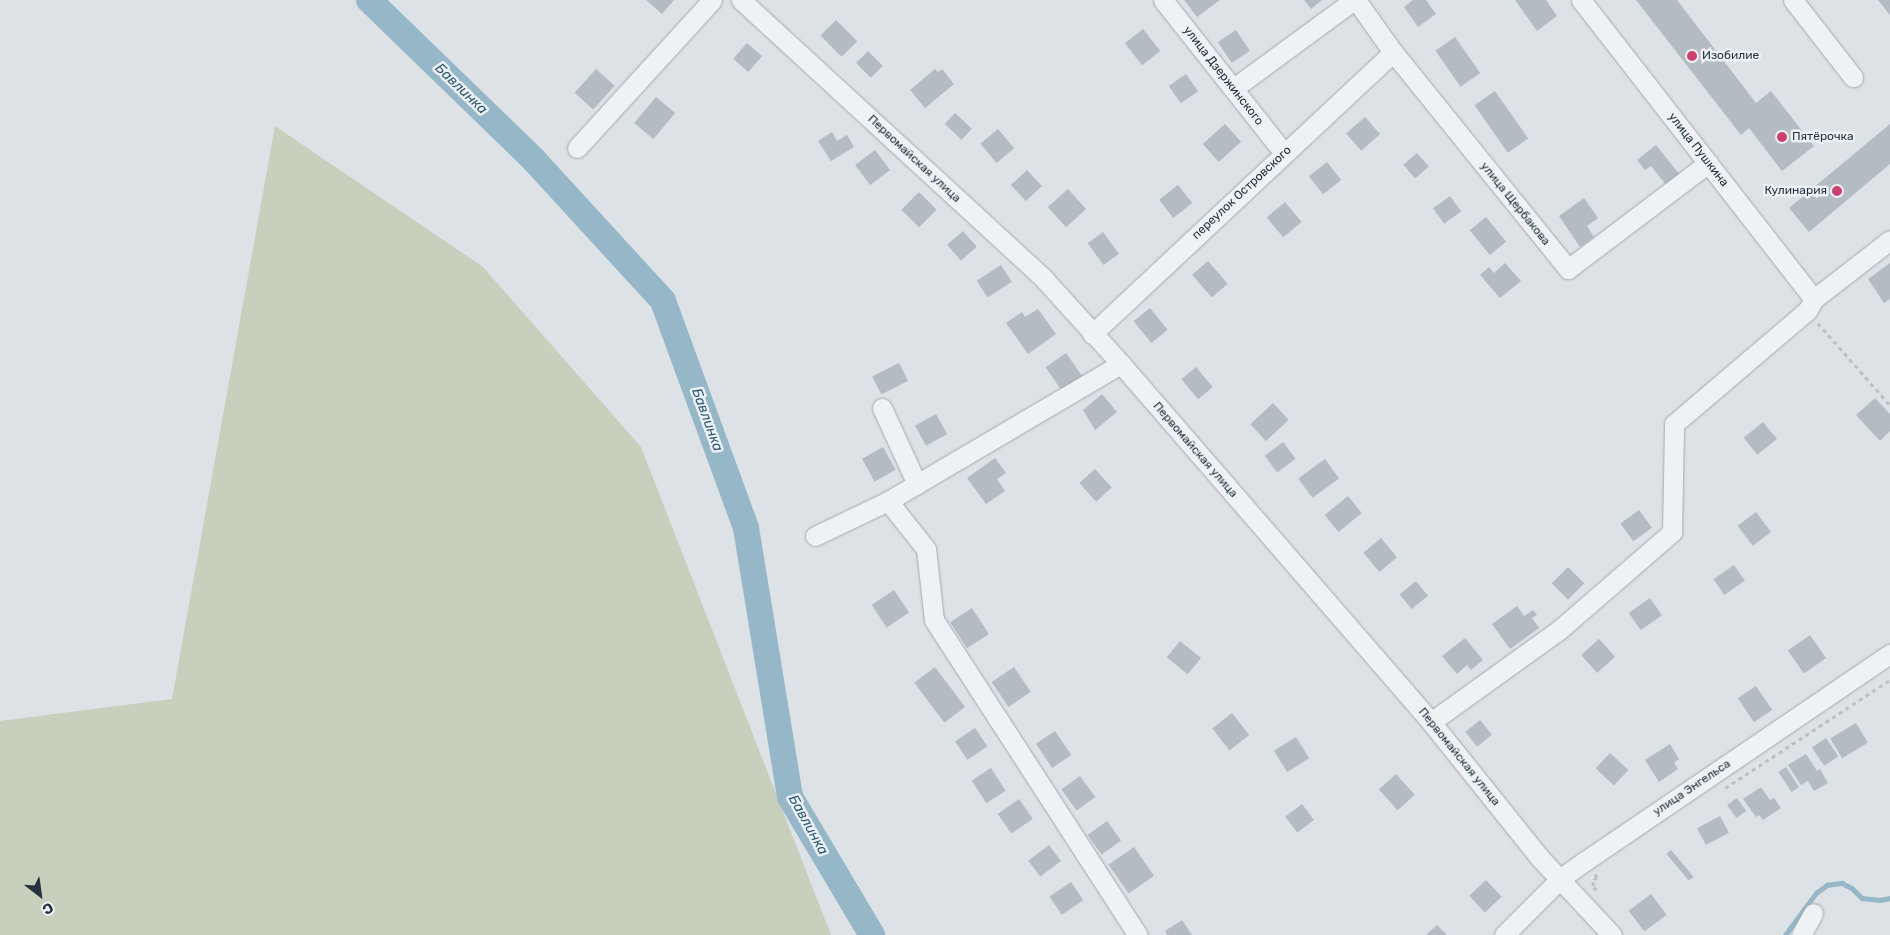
<!DOCTYPE html>
<meta charset="utf-8">
<style>
body{margin:0}
#map{position:relative;width:1890px;height:935px;overflow:hidden;background:#dce2e6;font-family:Rubik,sans-serif}
div>[style]{position:absolute}
.green>*{inset:0;background:#c6d0bd}
.stream>*{height:4.5px;margin:-2.25px;padding:0 2.25px;transform-origin:2.25px;border-radius:2.25px;background:#96b7c7}
.river>*{height:26px;margin:-13px;padding:0 13px;transform-origin:13px;border-radius:13px;background:#96b7c7}
.building>*{inset:0;background:#b3bcc3;transform-origin:0 0}
.path>*{height:2.5px;margin-top:-1.25px;transform-origin:0;background:repeating-linear-gradient(90deg,#bbc0c5 0 4px,transparent 0 8px)}
.roads{filter:drop-shadow(0 0 1px #a2aab0) drop-shadow(0 0 1px #a2aab0)}
.minor>*{height:19px;margin:-9.5px;padding:0 9.5px;transform-origin:9.5px;border-radius:9.5px;background:#eff2f5}
.dots>*{width:14px;height:14px;translate:-50% -50%;box-sizing:border-box;border:2px solid #ebf1f4;border-radius:50%}
span{translate:-50% -50%;white-space:nowrap;text-align:center;line-height:1.15;-webkit-text-stroke:5px #ebf1f4;paint-order:stroke}
.poi-label{font-size:12px;color:#26323d}
.left{translate:0 -50%;text-align:left}
.right{translate:-100% -50%;text-align:right}
.street-label{font-size:12px;color:#26323d}
.water-label{font-size:14px;color:#305970;font-style:italic}
.north{position:absolute;left:15px;top:870px;width:50px;height:50px;-webkit-text-stroke:4px #ebf1f4;paint-order:stroke;rotate:150deg;font-size:14px;font-weight:700;line-height:20px;text-align:center;color:#26323d}
.north::after{content:'';display:block;margin:auto;width:18px;height:22px;background:#26323d;clip-path:polygon(50% 0,100% 100%,50% 72%,0 100%)}
</style>
<div id="map">
<div class="green">
<i style="clip-path:polygon(275px 126px,483px 267px,641px 447px,831px 935px,0 935px,0 721px,172px 699px)"></i>
</div>
<div class="stream">
<i style="left:1785px;top:935px;width:52px;rotate:-53.6deg"></i>
<i style="left:1816px;top:893px;width:14px;rotate:-36deg"></i>
<i style="left:1827px;top:885px;width:15px;rotate:-8deg"></i>
<i style="left:1842px;top:883px;width:11px;rotate:27deg"></i>
<i style="left:1852px;top:888px;width:14px;rotate:45deg"></i>
<i style="left:1862px;top:898px;width:18px;rotate:6deg"></i>
<i style="left:1880px;top:900px;width:10px;rotate:-11deg"></i>
</div>
<div class="river">
<i style="left:369px;top:0;width:230px;rotate:44.1deg"></i>
<i style="left:534px;top:160px;width:191px;rotate:47.5deg"></i>
<i style="left:663px;top:301px;width:242px;rotate:69.9deg"></i>
<i style="left:746px;top:528px;width:273px;rotate:80.7deg"></i>
<i style="left:790px;top:797px;width:161px;rotate:59.3deg"></i>
</div>
<div class="building">
<i style="clip-path:polygon(646px 0,674px 0,662px 14px)"></i>
<i style="clip-path:polygon(1184px 0,1220px 0,1197px 17px)"></i>
<i style="clip-path:polygon(1304px 0,1322px 0,1311px 9px)"></i>
<i style="clip-path:polygon(1413px 0,1426px 0,1436px 14px,1418px 27px,1404px 7px)"></i>
<i style="clip-path:polygon(1515px 0,1546px 0,1557px 16px,1537px 31px)"></i>
<i style="clip-path:polygon(1636px 0,1677px 0,1756px 103px,1771px 91px,1814px 146px,1782px 171px,1749px 128px,1741px 135px)"></i>
<i style="clip-path:polygon(1878px 0,1890px 0,1890px 15px)"></i>
<i style="left:836px;top:20px;width:30px;height:22px;rotate:45deg"></i>
<i style="left:1143px;top:29px;width:28px;height:23px;rotate:52deg"></i>
<i style="left:1236px;top:30px;width:25px;height:22px;rotate:56deg"></i>
<i style="left:1455px;top:37px;width:44px;height:24px;rotate:55deg"></i>
<i style="left:747px;top:43px;width:20px;height:21px;rotate:41deg"></i>
<i style="left:868px;top:51px;width:21px;height:17px;rotate:45deg"></i>
<i style="left:596px;top:69px;width:25px;height:32px;rotate:42deg"></i>
<i style="clip-path:polygon(935px 69px,938px 72px,942px 69px,954px 84px,925px 108px,910px 90px)"></i>
<i style="left:1186px;top:74px;width:21px;height:21px;rotate:55deg"></i>
<i style="left:1495px;top:91px;width:58px;height:25px;rotate:55deg"></i>
<i style="left:656px;top:97px;width:25px;height:34px;rotate:40deg"></i>
<i style="left:955px;top:113px;width:23px;height:15px;rotate:43deg"></i>
<i style="left:1365px;top:117px;width:23px;height:25px;rotate:49deg"></i>
<i style="left:1225px;top:124px;width:24px;height:30px;rotate:48deg"></i>
<i style="clip-path:polygon(1890px 124px,1890px 164px,1809px 232px,1789px 208px)"></i>
<i style="left:998px;top:129px;width:25px;height:23px;rotate:50deg"></i>
<i style="clip-path:polygon(832px 132px,837px 141px,847px 135px,854px 147px,831px 161px,818px 141px)"></i>
<i style="clip-path:polygon(1656px 145px,1680px 175px,1667px 186px,1651px 166px,1645px 170px,1637px 160px)"></i>
<i style="left:875px;top:150px;width:25px;height:25px;rotate:53deg"></i>
<i style="left:1417px;top:153px;width:18px;height:18px;rotate:49deg"></i>
<i style="left:1327px;top:162px;width:23px;height:23px;rotate:52deg"></i>
<i style="left:1027px;top:170px;width:22px;height:22px;rotate:47deg"></i>
<i style="left:1178px;top:185px;width:23px;height:24px;rotate:52deg"></i>
<i style="left:1068px;top:189px;width:27px;height:27px;rotate:48deg"></i>
<i style="left:919px;top:192px;width:25px;height:25px;rotate:45deg"></i>
<i style="left:1450px;top:196px;width:19px;height:21px;rotate:54deg"></i>
<i style="clip-path:polygon(1584px 198px,1598px 218px,1587px 226px,1594px 237px,1580px 247px,1559px 216px)"></i>
<i style="left:1285px;top:202px;width:26px;height:24px;rotate:50deg"></i>
<i style="left:1486px;top:217px;width:32px;height:21px;rotate:51deg"></i>
<i style="left:963px;top:231px;width:21px;height:21px;rotate:49deg"></i>
<i style="left:1103px;top:232px;width:27px;height:19px;rotate:54deg"></i>
<i style="left:1208px;top:261px;width:30px;height:21px;rotate:49deg"></i>
<i style="clip-path:polygon(1505px 263px,1521px 281px,1500px 298px,1480px 275px,1489px 267px,1494px 273px)"></i>
<i style="clip-path:polygon(1890px 263px,1890px 299px,1884px 303px,1868px 279px)"></i>
<i style="left:1001px;top:265px;width:20px;height:29px;rotate:57deg"></i>
<i style="left:1150px;top:308px;width:28px;height:21px;rotate:51deg"></i>
<i style="clip-path:polygon(1038px 309px,1056px 334px,1028px 354px,1006px 323px,1022px 312px,1025px 317px)"></i>
<i style="left:1066px;top:353px;width:28px;height:25px;rotate:55deg"></i>
<i style="left:899px;top:363px;width:20px;height:30px;rotate:63deg"></i>
<i style="left:1196px;top:367px;width:26px;height:19px;rotate:50deg"></i>
<i style="clip-path:polygon(1102px 394px,1117px 412px,1095px 430px,1083px 410px)"></i>
<i style="clip-path:polygon(1875px 398px,1890px 414px,1890px 431px,1880px 441px,1856px 415px)"></i>
<i style="left:1273px;top:403px;width:23px;height:31px;rotate:47deg"></i>
<i style="left:936px;top:414px;width:23px;height:24px;rotate:61deg"></i>
<i style="left:1763px;top:422px;width:22px;height:25px;rotate:51deg"></i>
<i style="left:1283px;top:442px;width:21px;height:23px;rotate:53deg"></i>
<i style="left:883px;top:447px;width:26px;height:24px;rotate:61deg"></i>
<i style="clip-path:polygon(995px 458px,1006px 473px,997px 479px,1005px 491px,986px 504px,967px 478px)"></i>
<i style="left:1325px;top:459px;width:24px;height:33px;rotate:54deg"></i>
<i style="left:1095px;top:469px;width:25px;height:21px;rotate:48deg"></i>
<i style="left:1348px;top:496px;width:22px;height:30px;rotate:51deg"></i>
<i style="left:1639px;top:510px;width:22px;height:23px;rotate:54deg"></i>
<i style="left:1756px;top:512px;width:25px;height:23px;rotate:53deg"></i>
<i style="left:1381px;top:538px;width:25px;height:23px;rotate:50deg"></i>
<i style="left:1734px;top:565px;width:19px;height:25px;rotate:55deg"></i>
<i style="left:1568px;top:567px;width:23px;height:23px;rotate:45deg"></i>
<i style="left:1416px;top:581px;width:19px;height:21px;rotate:51deg"></i>
<i style="left:894px;top:590px;width:27px;height:27px;rotate:56deg"></i>
<i style="left:1650px;top:598px;width:21px;height:26px;rotate:55deg"></i>
<i style="clip-path:polygon(1517px 606px,1524px 616px,1533px 610px,1537px 615px,1532px 618px,1539px 628px,1510px 649px,1492px 624px)"></i>
<i style="left:972px;top:608px;width:31px;height:26px;rotate:57deg"></i>
<i style="left:1810px;top:635px;width:28px;height:27px;rotate:55deg"></i>
<i style="clip-path:polygon(1465px 638px,1483px 660px,1471px 670px,1467px 665px,1457px 674px,1442px 656px)"></i>
<i style="left:1599px;top:639px;width:24px;height:24px;rotate:48deg"></i>
<i style="left:1180px;top:641px;width:27px;height:21px;rotate:39deg"></i>
<i style="left:935px;top:667px;width:50px;height:26px;rotate:53deg"></i>
<i style="left:1014px;top:667px;width:30px;height:27px;rotate:56deg"></i>
<i style="left:1756px;top:686px;width:29px;height:22px;rotate:56deg"></i>
<i style="left:1232px;top:713px;width:28px;height:25px;rotate:52deg"></i>
<i style="left:1480px;top:720px;width:19px;height:19px;rotate:51deg"></i>
<i style="left:1856px;top:723px;width:23px;height:30px;rotate:59deg"></i>
<i style="left:975px;top:728px;width:22px;height:24px;rotate:56deg"></i>
<i style="left:1055px;top:731px;width:29px;height:23px;rotate:56deg"></i>
<i style="left:1296px;top:737px;width:25px;height:26px;rotate:58deg"></i>
<i style="left:1826px;top:738px;width:22px;height:17px;rotate:56deg"></i>
<i style="clip-path:polygon(1670px 744px,1679px 759px,1674px 763px,1678px 769px,1659px 782px,1645px 760px)"></i>
<i style="left:1610px;top:753px;width:25px;height:21px;rotate:43deg"></i>
<i style="clip-path:polygon(1806px 754px,1817px 771px,1820px 769px,1828px 783px,1814px 791px,1808px 781px,1801px 785px,1788px 765px)"></i>
<i style="left:1786px;top:767px;width:24px;height:9px;rotate:57deg"></i>
<i style="left:991px;top:768px;width:27px;height:23px;rotate:57deg"></i>
<i style="left:1396px;top:774px;width:28px;height:23px;rotate:48deg"></i>
<i style="left:1080px;top:776px;width:26px;height:23px;rotate:54deg"></i>
<i style="clip-path:polygon(1761px 787px,1770px 800px,1774px 798px,1781px 808px,1763px 820px,1759px 815px,1756px 817px,1743px 799px)"></i>
<i style="left:1737px;top:798px;width:16px;height:12px;rotate:55deg"></i>
<i style="left:1019px;top:799px;width:24px;height:26px;rotate:55deg"></i>
<i style="left:1302px;top:804px;width:20px;height:21px;rotate:53deg"></i>
<i style="left:1720px;top:816px;width:19px;height:26px;rotate:62deg"></i>
<i style="left:1107px;top:821px;width:24px;height:24px;rotate:54deg"></i>
<i style="left:1049px;top:845px;width:20px;height:26px;rotate:53deg"></i>
<i style="left:1134px;top:847px;width:35px;height:31px;rotate:55deg"></i>
<i style="left:1671px;top:850px;width:35px;height:6px;rotate:50deg"></i>
<i style="left:1486px;top:880px;width:23px;height:23px;rotate:47deg"></i>
<i style="left:1071px;top:882px;width:22px;height:26px;rotate:56deg"></i>
<i style="left:1651px;top:894px;width:26px;height:28px;rotate:53deg"></i>
<i style="clip-path:polygon(1182px 920px,1192px 935px,1167px 935px,1165px 931px)"></i>
<i style="clip-path:polygon(1437px 925px,1447px 935px,1426px 935px)"></i>
</div>
<div class="path">
<i style="left:1818px;top:323px;width:109px;rotate:48.7deg"></i>
<i style="left:1725px;top:788px;width:197px;rotate:-33.2deg"></i>
<i style="left:1595px;top:874px;width:4px;rotate:56deg"></i>
<i style="left:1597px;top:877px;width:6px;rotate:129deg"></i>
<i style="left:1593px;top:882px;width:5px;rotate:79deg"></i>
<i style="left:1594px;top:887px;width:7px;rotate:56deg"></i>
</div>
<div class="roads">
<div class="minor">
<i style="left:741px;top:0;width:412px;rotate:42.6deg"></i>
<i style="left:1044px;top:279px;width:115px;rotate:47.8deg"></i>
<i style="left:1121px;top:364px;width:474px;rotate:49.1deg"></i>
<i style="left:1431px;top:722px;width:173px;rotate:51.3deg"></i>
<i style="left:1539px;top:857px;width:107px;rotate:46.9deg"></i>
<i style="left:1163px;top:0;width:195px;rotate:51.7deg"></i>
<i style="left:1356px;top:0;width:64px;rotate:54.6deg"></i>
<i style="left:1393px;top:52px;width:279px;rotate:51.1deg"></i>
<i style="left:1568px;top:269px;width:176px;rotate:-37.1deg"></i>
<i style="left:1581px;top:0;width:379px;rotate:52.1deg"></i>
<i style="left:1793px;top:0;width:98px;rotate:52.1deg"></i>
<i style="left:1234px;top:88px;width:149px;rotate:-36.3deg"></i>
<i style="left:577px;top:148px;width:200px;rotate:-47.6deg"></i>
<i style="left:1092px;top:334px;width:412px;rotate:-43.1deg"></i>
<i style="left:882px;top:408px;width:84px;rotate:65.3deg"></i>
<i style="left:888px;top:501px;width:61px;rotate:51.6deg"></i>
<i style="left:926px;top:549px;width:71px;rotate:83.6deg"></i>
<i style="left:934px;top:620px;width:375px;rotate:57.1deg"></i>
<i style="left:815px;top:536px;width:81px;rotate:-25.6deg"></i>
<i style="left:888px;top:501px;width:270px;rotate:-30.5deg"></i>
<i style="left:1431px;top:722px;width:158px;rotate:-35.7deg"></i>
<i style="left:1559px;top:630px;width:150px;rotate:-40.9deg"></i>
<i style="left:1672px;top:532px;width:108px;rotate:-88.9deg"></i>
<i style="left:1674px;top:424px;width:175px;rotate:-40.4deg"></i>
<i style="left:1807px;top:311px;width:14px;rotate:-60deg"></i>
<i style="left:1814px;top:299px;width:96px;rotate:-37.8deg"></i>
<i style="left:1504px;top:935px;width:79px;rotate:-45deg"></i>
<i style="left:1560px;top:879px;width:31px;rotate:-36deg"></i>
<i style="left:1585px;top:861px;width:369px;rotate:-34.2deg"></i>
<i style="left:1801px;top:935px;width:25px;rotate:-61deg"></i>
</div>
</div>
<div class="dots">
<i style="left:1692px;top:56px;background:#cd3f6f"></i>
<i style="left:1782px;top:137px;background:#cd3f6f"></i>
<i style="left:1837px;top:191px;background:#cd3f6f"></i>
</div>
<div class="poi-label">
<span class="left" style="left:1702px;top:56px">Изобилие</span>
<span class="left" style="left:1792px;top:137px">Пятёрочка</span>
<span class="right" style="left:1827px;top:191px">Кулинария</span>
</div>
<div class="street-label">
<span style="left:1223px;top:76px;rotate:52deg">улица Дзержинского</span>
<span style="left:1698px;top:150px;rotate:52deg">улица Пушкина</span>
<span style="left:914px;top:159px;rotate:43deg">Первомайская улица</span>
<span style="left:1242px;top:193px;rotate:-43deg">переулок Островского</span>
<span style="left:1515px;top:204px;rotate:51deg">улица Щербакова</span>
<span style="left:1195px;top:450px;rotate:49deg">Первомайская улица</span>
<span style="left:1459px;top:757px;rotate:51deg">Первомайская улица</span>
<span style="left:1692px;top:788px;rotate:-34deg">улица Энгельса</span>
</div>
<div class="water-label">
<span style="left:461px;top:89px;rotate:44deg">Бавлинка</span>
<span style="left:707px;top:420px;rotate:70deg">Бавлинка</span>
<span style="left:808px;top:825px;rotate:61deg">Бавлинка</span>
</div>
<div class="north">С</div>
</div>
